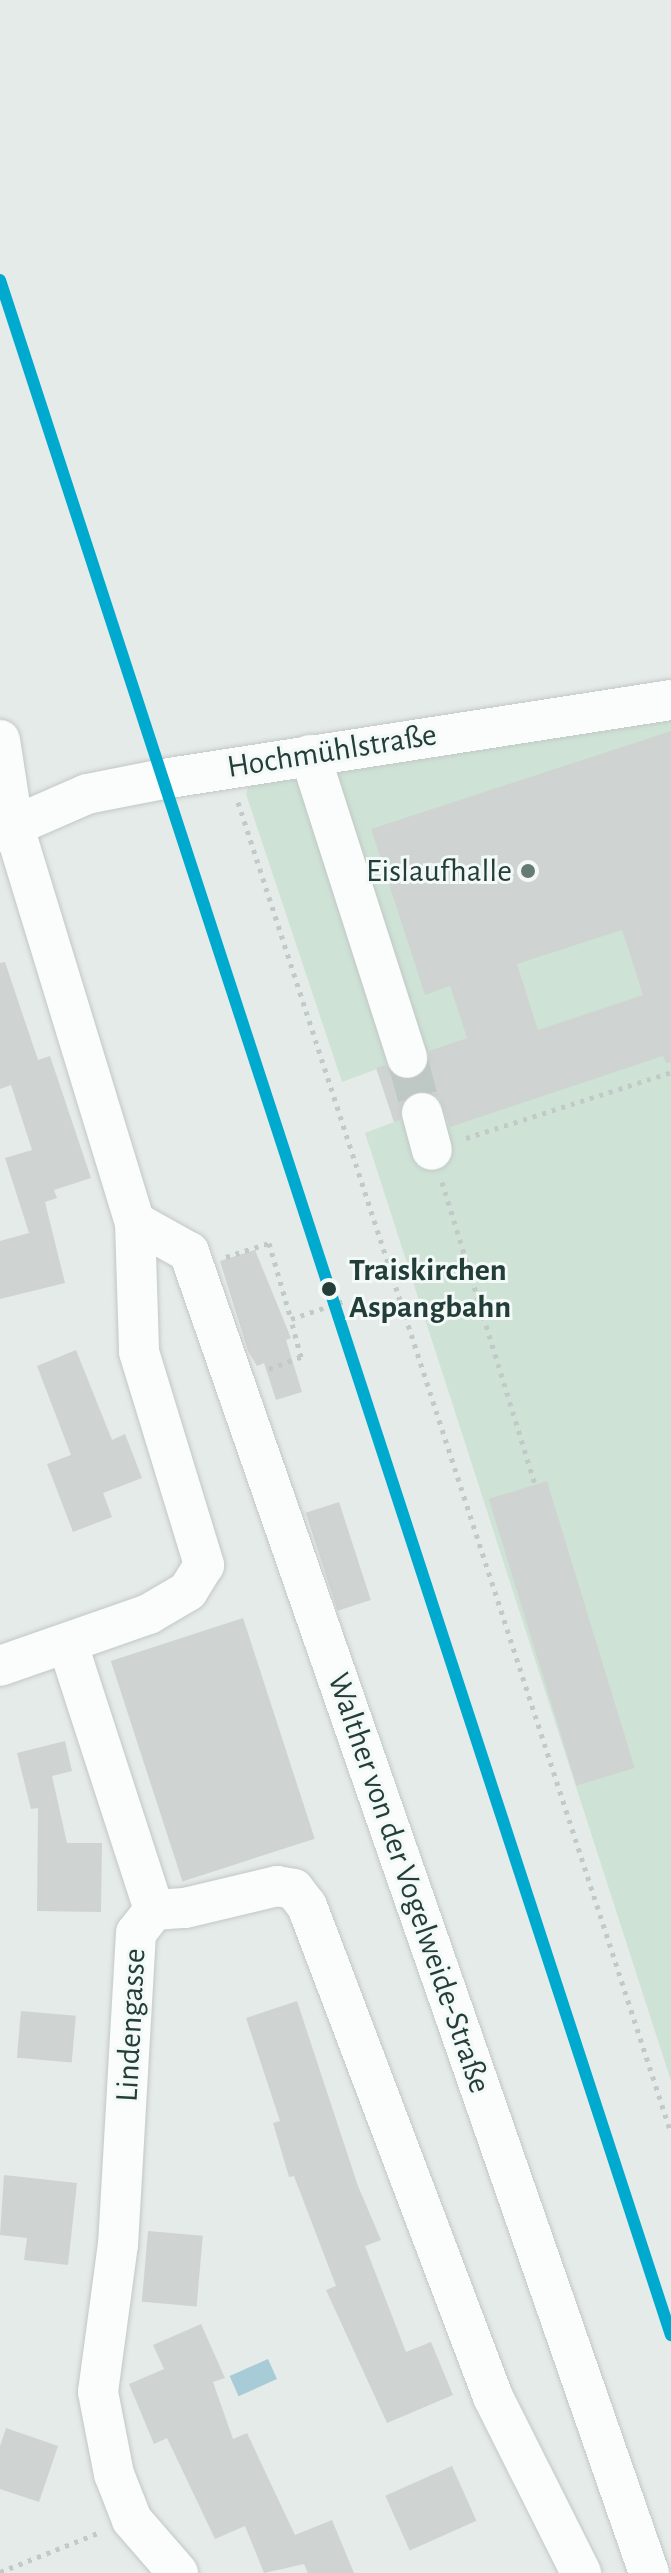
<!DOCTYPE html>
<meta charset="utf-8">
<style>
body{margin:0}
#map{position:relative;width:671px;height:2573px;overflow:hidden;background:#e5ebe8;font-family:"Alegreya Sans",sans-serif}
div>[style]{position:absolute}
.green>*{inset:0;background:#cee3d6}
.water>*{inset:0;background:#a7ccd8;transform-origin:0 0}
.building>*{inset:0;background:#cfd4d2;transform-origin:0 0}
.minor-tunnel>*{height:40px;margin-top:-20px;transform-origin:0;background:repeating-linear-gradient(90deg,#bec8c5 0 40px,transparent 0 60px)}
.path>*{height:5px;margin-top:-2.5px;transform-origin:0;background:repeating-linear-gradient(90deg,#c2cac8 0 4px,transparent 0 10px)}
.roads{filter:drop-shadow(0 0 2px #c2c8c6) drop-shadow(0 0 2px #c2c8c6)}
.minor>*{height:40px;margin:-20px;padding:0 20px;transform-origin:20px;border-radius:20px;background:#fbfcfc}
.rail-1>*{height:12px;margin:-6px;padding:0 6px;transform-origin:6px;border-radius:6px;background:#00a9ce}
.dots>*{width:22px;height:22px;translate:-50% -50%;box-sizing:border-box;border:4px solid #f3f9f7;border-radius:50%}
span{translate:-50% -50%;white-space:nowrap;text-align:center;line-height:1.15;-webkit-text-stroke:6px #f3f9f7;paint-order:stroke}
.street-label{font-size:32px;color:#233e39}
.poi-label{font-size:32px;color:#233e39}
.right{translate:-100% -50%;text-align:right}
.stop-label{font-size:32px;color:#233e39;font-weight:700}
.left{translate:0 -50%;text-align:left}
</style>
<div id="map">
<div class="green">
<i style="clip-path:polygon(671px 719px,671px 2081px,365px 1133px,394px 1122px,377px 1069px,342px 1082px,246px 794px,252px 778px)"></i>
</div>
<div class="water">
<i style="left:268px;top:2359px;width:22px;height:42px;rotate:66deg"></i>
</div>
<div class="building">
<i style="clip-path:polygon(evenodd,671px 731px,671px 1063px,666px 1063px,663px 1056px,450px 1127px,439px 1097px,417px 1091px,405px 1097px,400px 1120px,394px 1122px,376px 1068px,385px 1065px,401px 1080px,415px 1080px,429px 1064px,429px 1051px,467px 1038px,450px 986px,425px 995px,371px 829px,671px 731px,622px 930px,643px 995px,538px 1030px,517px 964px,622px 930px)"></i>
<i style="clip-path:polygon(5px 962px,38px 1060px,50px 1056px,91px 1178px,54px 1190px,57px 1198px,45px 1202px,65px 1283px,0 1299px,0 1241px,29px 1233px,5px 1158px,32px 1150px,11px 1085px,0 1089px,0 963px)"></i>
<i style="clip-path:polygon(255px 1250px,291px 1338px,286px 1340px,302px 1392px,276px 1400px,264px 1363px,257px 1366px,248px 1351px,220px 1261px)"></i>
<i style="clip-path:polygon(76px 1350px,112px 1440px,125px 1434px,142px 1478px,103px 1493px,112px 1517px,73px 1532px,47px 1464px,71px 1455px,37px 1366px)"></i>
<i style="left:547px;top:1481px;width:300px;height:61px;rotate:73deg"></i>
<i style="left:339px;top:1502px;width:103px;height:35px;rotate:72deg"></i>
<i style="left:243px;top:1618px;width:232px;height:139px;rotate:72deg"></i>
<i style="clip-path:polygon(65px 1741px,72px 1771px,52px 1776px,67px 1843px,102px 1843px,101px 1912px,37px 1911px,38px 1808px,31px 1809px,17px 1753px)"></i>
<i style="clip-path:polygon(297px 2001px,358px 2186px,381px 2240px,365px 2246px,406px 2352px,431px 2342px,453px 2395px,387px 2423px,326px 2290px,336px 2286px,294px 2176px,289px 2177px,273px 2123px,280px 2121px,246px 2018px)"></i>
<i style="left:21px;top:2011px;width:55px;height:47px;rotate:5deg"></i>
<i style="clip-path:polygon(4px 2175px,77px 2183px,68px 2265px,24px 2260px,27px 2238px,0 2235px)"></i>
<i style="left:148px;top:2231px;width:55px;height:71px;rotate:5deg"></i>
<i style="clip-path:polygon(201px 2324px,225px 2378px,213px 2382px,233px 2439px,247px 2433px,295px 2535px,332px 2520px,354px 2573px,308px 2573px,304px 2564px,264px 2573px,245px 2526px,215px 2539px,167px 2438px,154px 2444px,129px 2384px,164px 2369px,153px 2345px)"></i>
<i style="clip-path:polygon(6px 2428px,58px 2446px,39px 2502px,0 2489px,0 2446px)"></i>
<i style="left:452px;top:2466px;width:60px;height:73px;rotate:66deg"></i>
</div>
<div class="minor-tunnel">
<i style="left:407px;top:1058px;width:57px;rotate:74.7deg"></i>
</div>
<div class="path">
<i style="left:238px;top:802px;width:1400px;rotate:71.98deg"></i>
<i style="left:466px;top:1138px;width:215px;rotate:-17.8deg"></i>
<i style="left:442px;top:1182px;width:317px;rotate:72.9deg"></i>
<i style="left:226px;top:1257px;width:45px;rotate:-18deg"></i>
<i style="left:269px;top:1243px;width:79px;rotate:73.9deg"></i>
<i style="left:269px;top:1369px;width:34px;rotate:-21deg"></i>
<i style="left:301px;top:1357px;width:39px;rotate:-105deg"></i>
<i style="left:291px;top:1319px;width:56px;rotate:-18.8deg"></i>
<i style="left:0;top:2572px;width:105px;rotate:-21.7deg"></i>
</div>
<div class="roads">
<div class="minor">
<i style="left:0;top:740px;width:85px;rotate:81.2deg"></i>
<i style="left:13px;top:824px;width:416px;rotate:73deg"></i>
<i style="left:135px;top:1222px;width:130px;rotate:88.2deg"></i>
<i style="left:139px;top:1352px;width:223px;rotate:73deg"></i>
<i style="left:204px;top:1565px;width:31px;rotate:122deg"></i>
<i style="left:188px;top:1591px;width:45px;rotate:149.5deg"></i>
<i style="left:149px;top:1614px;width:158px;rotate:160.8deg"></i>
<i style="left:310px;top:755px;width:318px;rotate:72.2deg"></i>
<i style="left:0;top:832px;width:95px;rotate:-23.6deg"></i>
<i style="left:87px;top:794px;width:77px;rotate:-11.2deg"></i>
<i style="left:163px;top:779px;width:514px;rotate:-8.84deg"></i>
<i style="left:422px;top:1113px;width:38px;rotate:75deg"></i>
<i style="left:135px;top:1222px;width:62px;rotate:29.1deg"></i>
<i style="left:189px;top:1252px;width:1399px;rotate:70.8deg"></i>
<i style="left:68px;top:1645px;width:279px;rotate:72deg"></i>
<i style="left:154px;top:1910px;width:31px;rotate:-4deg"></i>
<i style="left:185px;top:1908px;width:95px;rotate:-13.4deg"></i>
<i style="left:277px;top:1886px;width:17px;rotate:10deg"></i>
<i style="left:294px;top:1889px;width:21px;rotate:53deg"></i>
<i style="left:307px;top:1906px;width:525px;rotate:69.25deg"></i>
<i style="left:493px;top:2397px;width:197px;rotate:63.4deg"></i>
<i style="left:154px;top:1910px;width:29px;rotate:128deg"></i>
<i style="left:136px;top:1933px;width:312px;rotate:93.3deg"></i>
<i style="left:118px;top:2244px;width:149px;rotate:97.7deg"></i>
<i style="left:98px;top:2392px;width:84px;rotate:79deg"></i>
<i style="left:114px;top:2474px;width:49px;rotate:68.6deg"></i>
<i style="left:132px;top:2520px;width:70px;rotate:49deg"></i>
</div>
</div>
<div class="rail-1">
<i style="left:0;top:280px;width:2162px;rotate:71.92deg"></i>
</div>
<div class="dots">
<i style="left:528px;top:871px;background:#677b76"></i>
<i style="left:329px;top:1289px;background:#233e39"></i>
</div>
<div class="street-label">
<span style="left:332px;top:751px;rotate:-9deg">Hochmühlstraße</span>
<span style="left:409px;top:1883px;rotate:71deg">Walther von der Vogelweide-Straße</span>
<span style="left:131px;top:2025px;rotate:-87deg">Lindengasse</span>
</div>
<div class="poi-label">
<span class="right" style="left:512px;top:871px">Eislaufhalle</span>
</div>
<div class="stop-label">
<span class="left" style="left:349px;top:1289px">Traiskirchen<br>Aspangbahn</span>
</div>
</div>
